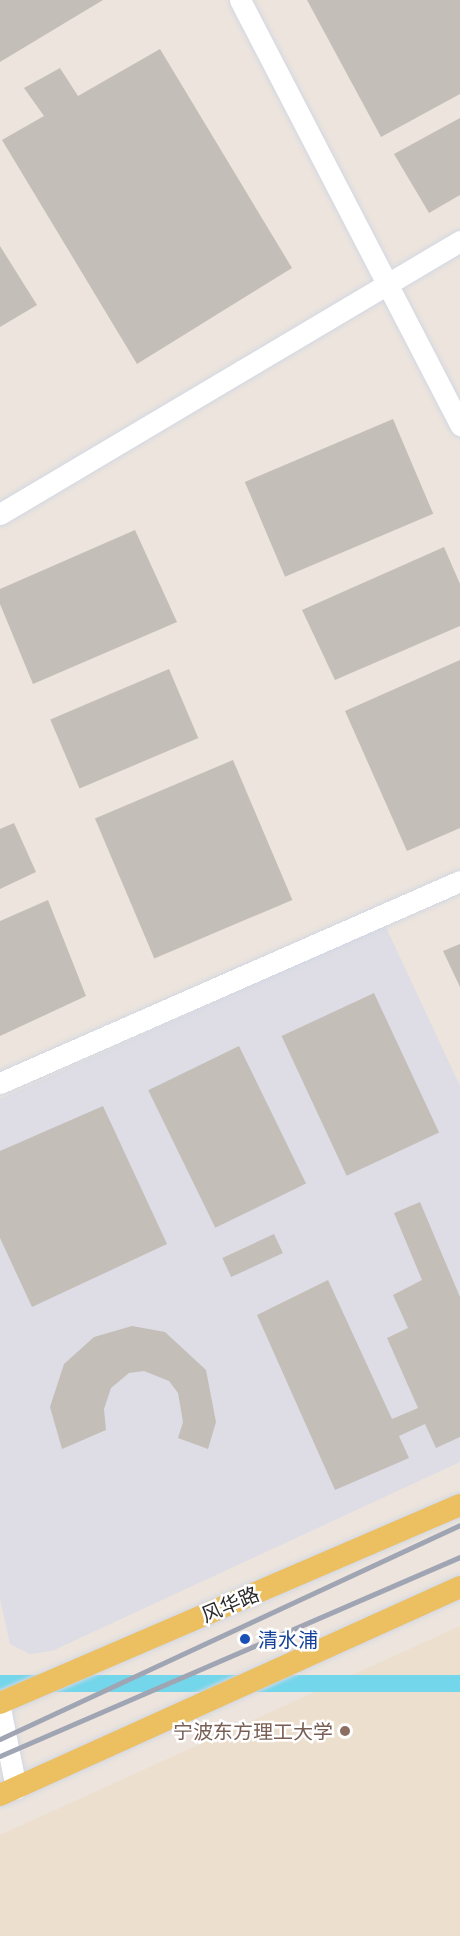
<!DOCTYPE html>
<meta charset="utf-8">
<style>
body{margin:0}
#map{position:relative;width:460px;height:1936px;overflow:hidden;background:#ece4dd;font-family:"Open Sans","Noto Sans SC",sans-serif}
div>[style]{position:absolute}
.industrial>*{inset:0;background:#dedde5}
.education>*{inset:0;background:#eddfcd}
.water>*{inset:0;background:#73d6eb;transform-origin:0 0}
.building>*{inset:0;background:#c4beb9;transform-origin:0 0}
.roads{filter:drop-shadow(0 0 2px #d2d7e3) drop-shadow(0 0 2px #d2d7e3)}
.secondary>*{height:21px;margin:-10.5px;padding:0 10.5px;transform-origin:10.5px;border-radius:10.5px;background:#fff}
.primary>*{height:22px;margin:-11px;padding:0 11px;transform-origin:11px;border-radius:11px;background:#ecbf61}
.rail>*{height:4.5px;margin:-2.25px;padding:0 2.25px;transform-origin:2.25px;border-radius:2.25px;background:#a0a5b4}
.dots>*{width:16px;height:16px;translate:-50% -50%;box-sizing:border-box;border:3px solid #fff;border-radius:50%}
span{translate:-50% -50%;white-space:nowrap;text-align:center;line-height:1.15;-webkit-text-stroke:5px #fff;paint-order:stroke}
.street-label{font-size:20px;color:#2a2a2a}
.transit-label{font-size:20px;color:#164399}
.left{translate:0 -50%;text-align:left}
.education-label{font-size:20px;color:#785e54}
.right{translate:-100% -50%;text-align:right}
</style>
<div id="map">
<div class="industrial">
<i style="clip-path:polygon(385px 925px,460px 1086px,460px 1462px,52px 1651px,30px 1654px,10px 1644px,0 1599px,0 1099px)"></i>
</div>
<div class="education">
<i style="clip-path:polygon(460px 1626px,460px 1936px,0 1936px,0 1835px)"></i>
</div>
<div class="water">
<i style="left:460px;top:1675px;width:17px;height:500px;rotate:90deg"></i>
</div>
<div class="building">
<i style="clip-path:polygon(0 0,103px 0,0 62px)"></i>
<i style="clip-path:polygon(307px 0,460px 0,460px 94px,381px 137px)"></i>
<i style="clip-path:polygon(160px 49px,292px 268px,137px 364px,2px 140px,44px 116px,24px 88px,60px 68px,78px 96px)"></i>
<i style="clip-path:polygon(460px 118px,460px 195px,429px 213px,394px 154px)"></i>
<i style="clip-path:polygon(0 246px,37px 305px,0 327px)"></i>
<i style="left:393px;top:419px;width:103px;height:161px;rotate:67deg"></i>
<i style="clip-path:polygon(135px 530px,177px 622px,33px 684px,0 604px,0 589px)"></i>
<i style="clip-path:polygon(444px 547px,460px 584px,460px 626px,335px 680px,302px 610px)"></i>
<i style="clip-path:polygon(460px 660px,460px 828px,407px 851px,345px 711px)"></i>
<i style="left:169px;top:669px;width:75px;height:129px;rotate:67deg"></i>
<i style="left:233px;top:760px;width:152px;height:150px;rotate:67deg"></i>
<i style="clip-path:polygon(14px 823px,36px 872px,0 889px,0 829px)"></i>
<i style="clip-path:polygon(48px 900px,86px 996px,0 1036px,0 921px)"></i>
<i style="clip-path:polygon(460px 944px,460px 987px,443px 951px)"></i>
<i style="left:374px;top:993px;width:154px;height:102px;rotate:65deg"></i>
<i style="left:239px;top:1046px;width:153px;height:101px;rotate:64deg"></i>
<i style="clip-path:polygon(103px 1106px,167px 1244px,32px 1307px,0 1238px,0 1151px)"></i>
<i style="clip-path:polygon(420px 1202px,460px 1297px,460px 1437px,436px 1448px,425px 1424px,399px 1436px,409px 1458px,335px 1490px,257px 1315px,328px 1280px,392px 1419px,418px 1408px,387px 1338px,408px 1328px,393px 1295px,422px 1280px,394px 1213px)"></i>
<i style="left:274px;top:1234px;width:21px;height:57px;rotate:65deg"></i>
<i style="clip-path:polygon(132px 1326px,165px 1332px,206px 1370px,216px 1422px,208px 1449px,178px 1438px,183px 1422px,178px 1393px,169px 1381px,144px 1371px,129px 1373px,111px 1388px,104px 1409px,106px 1430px,62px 1449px,50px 1407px,64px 1364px,94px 1337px)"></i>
</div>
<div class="roads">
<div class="secondary">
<i style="left:240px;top:0;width:479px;rotate:62.6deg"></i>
<i style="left:0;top:514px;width:535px;rotate:-30.69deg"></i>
<i style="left:0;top:1083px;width:502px;rotate:-23.71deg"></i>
<i style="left:0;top:1708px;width:82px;rotate:78.7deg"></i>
</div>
<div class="primary">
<i style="left:0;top:1703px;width:501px;rotate:-23.29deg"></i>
<i style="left:0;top:1795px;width:505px;rotate:-24.33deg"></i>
</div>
</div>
<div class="rail">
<i style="left:0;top:1739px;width:507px;rotate:-24.95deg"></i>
<i style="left:0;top:1756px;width:501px;rotate:-23.39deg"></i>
</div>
<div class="dots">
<i style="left:245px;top:1639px;background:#1a4fb4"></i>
<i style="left:345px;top:1731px;background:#8d6e63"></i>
</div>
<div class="street-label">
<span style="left:230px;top:1604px;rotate:-23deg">风华路</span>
</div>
<div class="transit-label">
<span class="left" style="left:258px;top:1639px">清水浦</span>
</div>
<div class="education-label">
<span class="right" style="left:333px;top:1731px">宁波东方理工大学</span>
</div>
</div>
